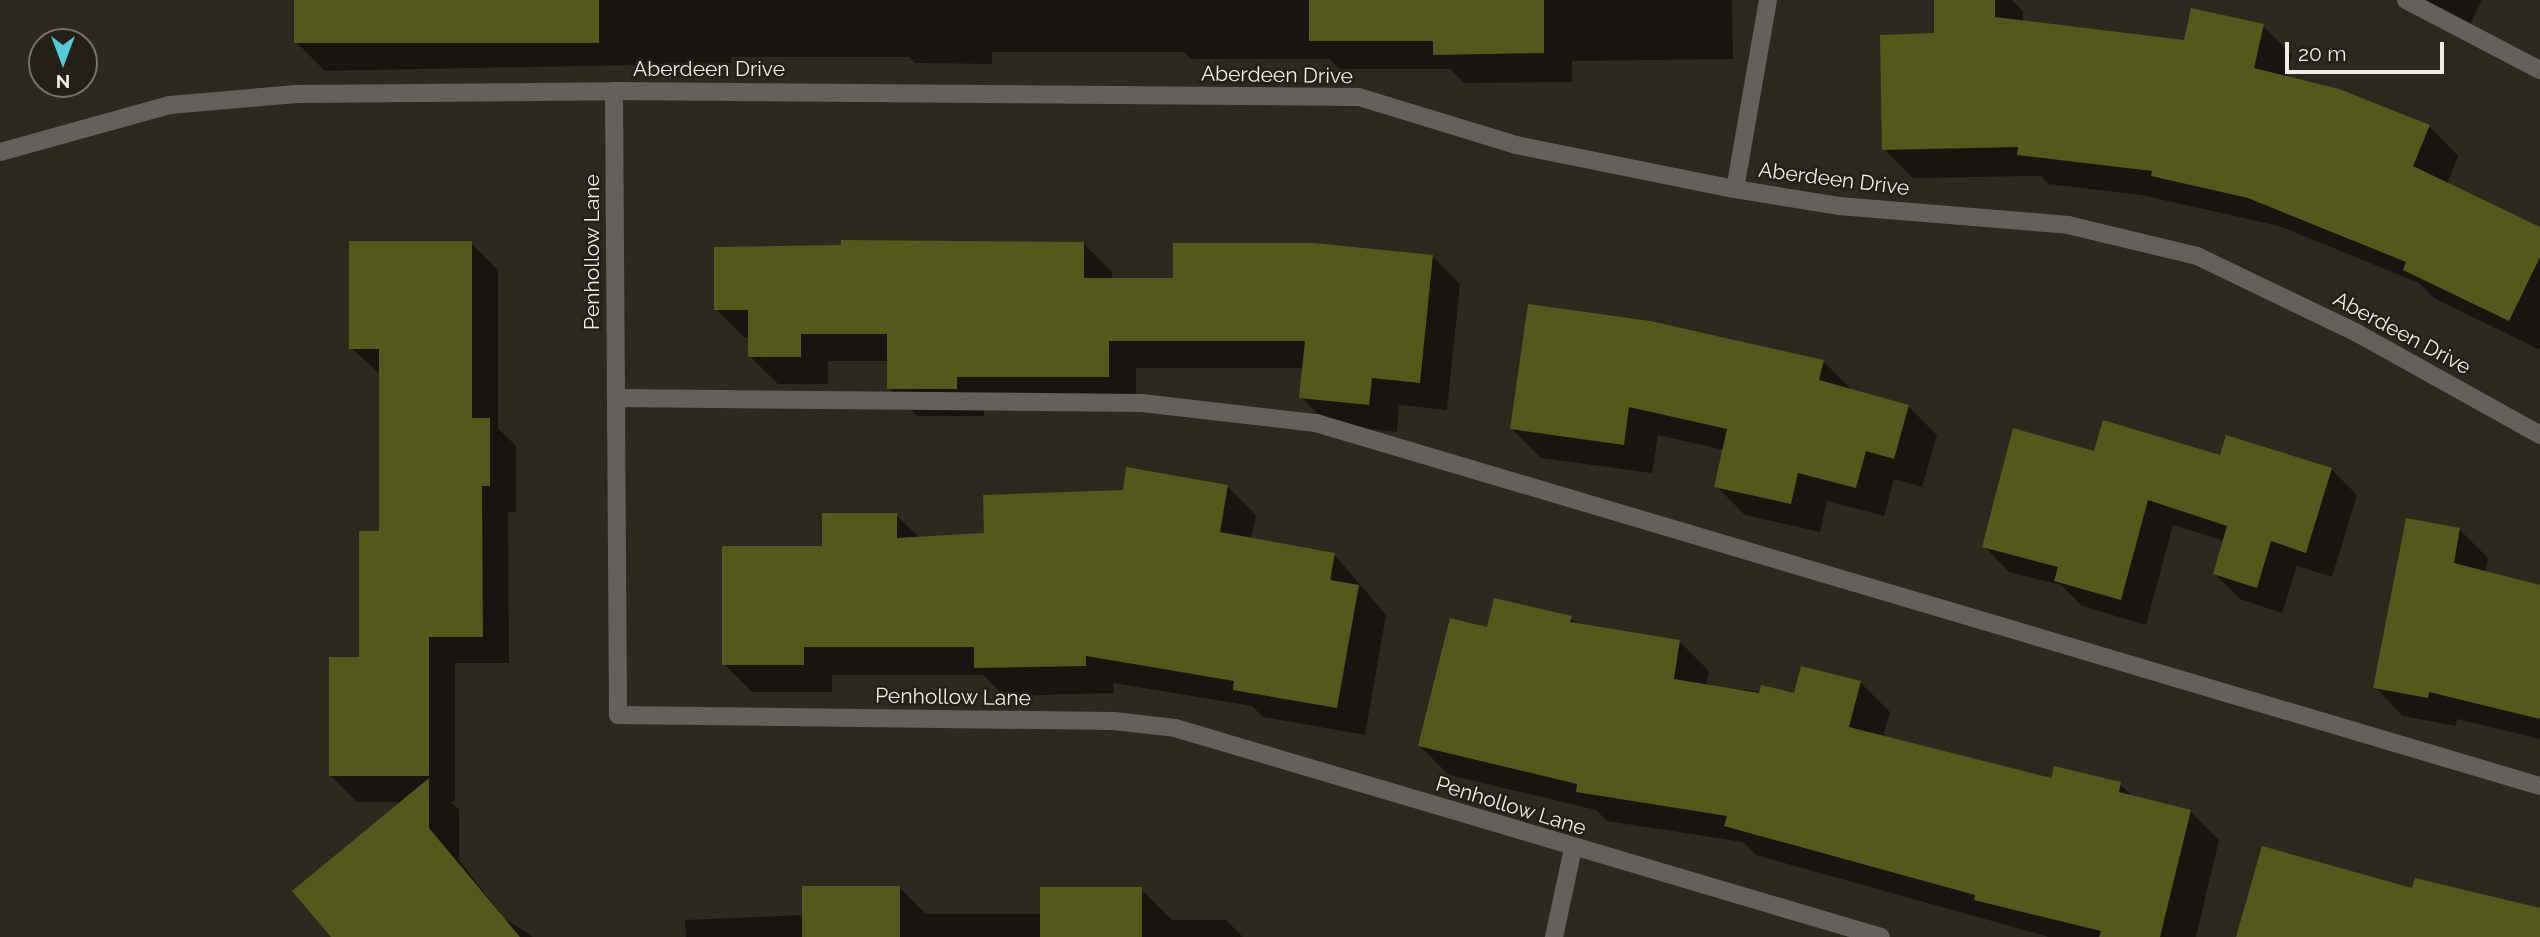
<!DOCTYPE html>
<style>
body{margin:0}
#map{position:relative;width:2540px;height:937px;overflow:hidden;background:#2d291f;font-family:Raleway,sans-serif}
div>[style]{position:absolute}
.shadow>*{inset:0;background:#0007}
.building>*{inset:0;background:#54581b;transform-origin:0 0}
.minor>*{height:18px;margin:-9px;padding:0 9px;transform-origin:9px;border-radius:9px;background:#64605b}
span{translate:-50% -50%;white-space:nowrap;text-align:center;line-height:1.15;-webkit-text-stroke:5px #242015;paint-order:stroke}
.street-label{font-size:21px;color:#efece5}
.north{position:absolute;left:28px;top:28px;width:70px;height:70px;box-sizing:border-box;background:#242015;border:2px solid #757268;border-radius:50%;rotate:180deg;font-size:19px;font-weight:700;line-height:28px;text-align:center;color:#efece5}
.north::after{content:'';display:block;margin:auto;width:24px;height:32px;background:#53cbdb;clip-path:polygon(50% 0,100% 100%,50% 72%,0 100%)}
.scale{position:absolute;left:2285px;top:42px;width:159px;height:32px;box-sizing:border-box;border:4px solid #efece5;border-top:0;padding-left:9px;font-size:21px;line-height:24px;white-space:nowrap;color:#efece5;-webkit-text-stroke:5px #242015;paint-order:stroke}
</style>
<div id="map">
<div class="shadow">
<i style="clip-path:polygon(296px 0,1732px 0,1733px 59px,1572px 61px,1572px 82px,1464px 83px,1450px 69px,1340px 69px,1329px 59px,1191px 59px,1184px 52px,992px 52px,992px 64px,915px 63px,909px 57px,731px 57px,731px 63px,325px 71px,296px 42px)"></i>
<i style="clip-path:polygon(1935px 0,2012px 0,2023px 11px,2023px 22px,2185px 42px,2263px 26px,2292px 55px,2287px 78px,2429px 126px,2458px 156px,2447px 184px,2540px 229px,2540px 350px,2434px 298px,2419px 283px,2279px 226px,2141px 195px,2048px 184px,2041px 176px,1913px 178px,1884px 149px,1936px 35px)"></i>
<i style="clip-path:polygon(2405px 0,2482px 0,2468px 29px)"></i>
<i style="clip-path:polygon(471px 243px,498px 270px,498px 428px,516px 446px,516px 512px,508px 512px,509px 663px,455px 663px,455px 802px,451px 802px,459px 810px,459px 860px,504px 918px,533px 937px,333px 937px,402px 802px,357px 802px,330px 775px,361px 659px,381px 533px,381px 375px,351px 348px)"></i>
<i style="clip-path:polygon(1084px 244px,1112px 272px,1112px 280px,1175px 280px,1432px 256px,1460px 284px,1447px 410px,1399px 405px,1397px 432px,1329px 425px,1301px 397px,1304px 368px,1136px 368px,1136px 405px,984px 405px,984px 416px,917px 416px,889px 388px,889px 361px,828px 361px,828px 384px,778px 384px,750px 356px,750px 337px,744px 337px,716px 309px)"></i>
<i style="clip-path:polygon(1823px 361px,1853px 391px,1908px 406px,1937px 435px,1922px 487px,1894px 479px,1884px 516px,1827px 501px,1820px 532px,1745px 515px,1716px 486px,1724px 450px,1658px 435px,1652px 473px,1541px 458px,1512px 429px)"></i>
<i style="clip-path:polygon(2227px 438px,2332px 470px,2357px 495px,2332px 577px,2297px 566px,2282px 613px,2240px 599px,2215px 574px,2225px 541px,2173px 525px,2146px 625px,2082px 606px,2061px 585px,2009px 572px,1984px 546px,2095px 453px,2221px 458px)"></i>
<i style="clip-path:polygon(evenodd,1227px 486px,1256px 515px,1251px 540px,1334px 554px,1386px 615px,1365px 735px,1263px 717px,1252px 706px,1113px 683px,1114px 693px,1004px 696px,983px 675px,832px 675px,832px 692px,752px 692px,724px 664px,824px 548px,896px 515px,920px 538px,986px 534px,1227px 486px,1329px 574px,1332px 574px,1330px 589px,1329px 574px)"></i>
<i style="clip-path:polygon(2460px 530px,2488px 558px,2485px 573px,2540px 586px,2540px 739px,2457px 719px,2456px 726px,2403px 716px,2375px 687px)"></i>
<i style="clip-path:polygon(1571px 618px,1578px 625px,1680px 642px,1709px 671px,1706px 686px,1795px 695px,1860px 682px,1890px 712px,1883px 737px,2053px 780px,2120px 784px,2133px 797px,2190px 811px,2219px 840px,2196px 937px,2049px 937px,1756px 855px,1743px 842px,1607px 821px,1596px 810px,1449px 775px,1420px 746px,1488px 629px)"></i>
<i style="clip-path:polygon(899px 887px,926px 914px,1041px 914px,1141px 889px,1172px 920px,1226px 920px,1243px 937px,686px 937px,685px 920px,803px 915px)"></i>
</div>
<div class="building">
<i style="left:294px;top:0;width:305px;height:43px"></i>
<i style="clip-path:polygon(1309px 0,1544px 0,1544px 53px,1433px 55px,1433px 41px,1309px 41px)"></i>
<i style="clip-path:polygon(1934px 0,1995px 0,1995px 17px,2184px 40px,2191px 8px,2264px 24px,2254px 68px,2339px 89px,2430px 125px,2413px 166px,2540px 227px,2540px 257px,2509px 321px,2403px 270px,2406px 262px,2248px 198px,2151px 176px,2152px 171px,2017px 155px,2018px 147px,1882px 150px,1880px 35px,1934px 33px)"></i>
<i style="clip-path:polygon(841px 240px,1084px 242px,1084px 278px,1173px 278px,1173px 243px,1314px 243px,1433px 255px,1420px 383px,1372px 378px,1369px 405px,1299px 398px,1305px 341px,1109px 341px,1109px 377px,957px 377px,957px 389px,887px 389px,887px 334px,801px 334px,801px 357px,748px 357px,748px 310px,714px 310px,714px 247px,841px 245px)"></i>
<i style="clip-path:polygon(349px 241px,472px 241px,472px 418px,490px 418px,490px 486px,482px 486px,483px 637px,429px 637px,429px 776px,329px 776px,329px 657px,359px 657px,359px 531px,379px 531px,379px 349px,349px 349px)"></i>
<i style="clip-path:polygon(1528px 304px,1650px 321px,1824px 360px,1819px 380px,1909px 405px,1894px 459px,1866px 451px,1856px 488px,1798px 473px,1791px 504px,1714px 487px,1727px 429px,1629px 407px,1624px 445px,1510px 429px)"></i>
<i style="clip-path:polygon(2103px 420px,2220px 455px,2226px 435px,2332px 468px,2306px 553px,2271px 541px,2257px 588px,2213px 574px,2227px 526px,2148px 500px,2121px 600px,2054px 581px,2058px 567px,1982px 547px,2013px 428px,2094px 451px)"></i>
<i style="clip-path:polygon(1126px 467px,1228px 485px,1220px 532px,1335px 553px,1330px 580px,1359px 585px,1337px 708px,1233px 690px,1234px 681px,1086px 656px,1086px 666px,974px 668px,974px 647px,804px 647px,804px 665px,722px 665px,722px 546px,822px 546px,822px 513px,897px 513px,897px 538px,984px 533px,983px 495px,1123px 490px)"></i>
<i style="clip-path:polygon(2406px 518px,2460px 528px,2454px 563px,2540px 585px,2540px 719px,2429px 692px,2428px 698px,2373px 688px)"></i>
<i style="clip-path:polygon(1494px 598px,1572px 616px,1570px 622px,1680px 640px,1674px 679px,1759px 693px,1761px 685px,1794px 693px,1801px 666px,1861px 681px,1849px 727px,2051px 778px,2054px 766px,2121px 782px,2119px 792px,2191px 810px,2160px 937px,2099px 937px,2101px 931px,1974px 900px,1975px 895px,1724px 826px,1727px 816px,1576px 792px,1577px 784px,1418px 746px,1450px 618px,1487px 627px)"></i>
<i style="clip-path:polygon(429px 778px,429px 828px,520px 937px,331px 937px,292px 891px)"></i>
<i style="clip-path:polygon(2262px 846px,2412px 888px,2415px 878px,2540px 908px,2540px 937px,2236px 937px)"></i>
<i style="left:802px;top:886px;width:98px;height:51px"></i>
<i style="left:1040px;top:887px;width:102px;height:50px"></i>
</div>
<div class="minor">
<i style="left:2406px;top:0;width:151px;rotate:27.6deg"></i>
<i style="left:614px;top:91px;width:624px;rotate:89.63deg"></i>
<i style="left:618px;top:715px;width:496px;rotate:0.7deg"></i>
<i style="left:1114px;top:721px;width:61px;rotate:6.5deg"></i>
<i style="left:1175px;top:728px;width:736px;rotate:16.49deg"></i>
<i style="left:0;top:152px;width:176px;rotate:-15.5deg"></i>
<i style="left:170px;top:105px;width:127px;rotate:-5deg"></i>
<i style="left:297px;top:94px;width:317px;rotate:-0.5deg"></i>
<i style="left:614px;top:91px;width:745px;rotate:0.46deg"></i>
<i style="left:1359px;top:97px;width:164px;rotate:17deg"></i>
<i style="left:1516px;top:145px;width:223px;rotate:11.4deg"></i>
<i style="left:1735px;top:189px;width:105px;rotate:9.3deg"></i>
<i style="left:1839px;top:206px;width:230px;rotate:4.7deg"></i>
<i style="left:2068px;top:225px;width:133px;rotate:13.5deg"></i>
<i style="left:2197px;top:256px;width:178px;rotate:25.7deg"></i>
<i style="left:2357px;top:333px;width:210px;rotate:29.1deg"></i>
<i style="left:1735px;top:189px;width:192px;rotate:-80.1deg"></i>
<i style="left:616px;top:398px;width:526px;rotate:0.54deg"></i>
<i style="left:1142px;top:403px;width:175px;rotate:6.6deg"></i>
<i style="left:1316px;top:423px;width:1277px;rotate:16.52deg"></i>
<i style="left:1554px;top:937px;width:91px;rotate:-77.9deg"></i>
</div>
<div class="street-label">
<span style="left:709px;top:69px">Aberdeen Drive</span>
<span style="left:1277px;top:75px;rotate:1deg">Aberdeen Drive</span>
<span style="left:1834px;top:179px;rotate:7deg">Aberdeen Drive</span>
<span style="left:592px;top:252px;rotate:-90deg">Penhollow Lane</span>
<span style="left:2402px;top:333px;rotate:28deg">Aberdeen Drive</span>
<span style="left:953px;top:697px;rotate:1deg">Penhollow Lane</span>
<span style="left:1511px;top:806px;rotate:17deg">Penhollow Lane</span>
</div>
<div class="north">N</div>
<div class="scale">20 m</div>
</div>
